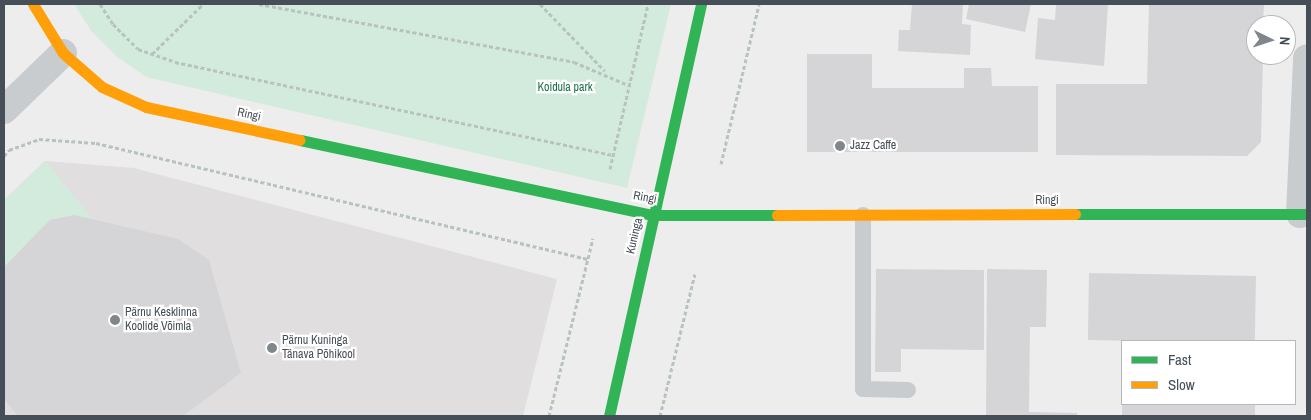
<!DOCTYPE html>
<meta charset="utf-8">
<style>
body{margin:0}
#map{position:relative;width:1311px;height:420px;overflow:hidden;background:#eeeded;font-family:"Archivo Narrow",sans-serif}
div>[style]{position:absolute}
.education>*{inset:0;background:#e0dede}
.green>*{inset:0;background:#d3ebdc}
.building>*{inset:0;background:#d5d5d7;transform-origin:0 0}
.path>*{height:3px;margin-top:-1.5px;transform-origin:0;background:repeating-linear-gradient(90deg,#b8c2be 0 4px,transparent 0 6.5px)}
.lane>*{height:16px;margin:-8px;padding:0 8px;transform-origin:8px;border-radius:8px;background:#c9ccce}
.street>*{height:28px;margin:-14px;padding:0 14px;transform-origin:14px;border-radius:14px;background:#c9ccce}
.fast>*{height:11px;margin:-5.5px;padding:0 5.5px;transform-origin:5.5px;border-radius:5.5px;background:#30b455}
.slow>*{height:11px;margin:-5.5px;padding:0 5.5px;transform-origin:5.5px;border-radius:5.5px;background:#ff9f0a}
.dots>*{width:14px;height:14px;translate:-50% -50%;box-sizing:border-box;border:2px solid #fff;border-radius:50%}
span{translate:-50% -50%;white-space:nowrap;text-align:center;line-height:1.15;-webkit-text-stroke:4.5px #fff;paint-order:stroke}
.park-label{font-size:12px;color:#1d7247}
.street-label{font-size:12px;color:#464f58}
.poi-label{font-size:12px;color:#464f58}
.left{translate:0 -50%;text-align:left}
.frame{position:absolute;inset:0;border:5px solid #464f58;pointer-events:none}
.legend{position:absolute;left:1121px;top:340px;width:175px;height:65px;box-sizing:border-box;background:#fff;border:1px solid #b5b9bc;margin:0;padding:6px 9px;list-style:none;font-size:15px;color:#464f58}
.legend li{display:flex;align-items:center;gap:10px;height:25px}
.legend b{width:25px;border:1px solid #b5b9bc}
.north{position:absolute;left:1246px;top:15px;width:50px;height:50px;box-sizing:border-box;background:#fff;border:1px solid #b5b9bc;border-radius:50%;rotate:94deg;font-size:14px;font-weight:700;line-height:20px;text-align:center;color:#464f58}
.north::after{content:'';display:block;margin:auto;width:18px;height:22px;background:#81868c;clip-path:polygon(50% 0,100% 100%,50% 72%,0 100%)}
</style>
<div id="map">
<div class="education">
<i style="clip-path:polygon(45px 161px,134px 168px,557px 279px,523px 416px,4px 416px,4px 200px)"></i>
</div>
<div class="green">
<i style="clip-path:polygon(74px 4px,671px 4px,627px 188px,146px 77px,116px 56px,92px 32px)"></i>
<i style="clip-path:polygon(45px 161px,93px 219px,74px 215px,50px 220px,4px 267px,4px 200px)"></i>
</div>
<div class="building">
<i style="clip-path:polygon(912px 4px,963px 4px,962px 24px,971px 25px,970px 55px,898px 51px,899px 30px,910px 30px)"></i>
<i style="clip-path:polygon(969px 4px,1031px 4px,1025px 32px,966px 19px)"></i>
<i style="clip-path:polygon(1056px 4px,1108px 4px,1104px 66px,1035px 59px,1038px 18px,1055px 20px)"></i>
<i style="clip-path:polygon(1149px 4px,1264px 4px,1263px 25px,1256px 25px,1256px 55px,1263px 55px,1261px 142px,1247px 156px,1056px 155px,1056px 84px,1147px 84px)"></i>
<i style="clip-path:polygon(807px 54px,872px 54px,872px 88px,964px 88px,964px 68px,991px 68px,992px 86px,1038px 86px,1038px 152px,807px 152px)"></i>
<i style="clip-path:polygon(74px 215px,178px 239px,209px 260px,241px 373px,183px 416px,18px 416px,4px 399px,4px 267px,50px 220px)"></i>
<i style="clip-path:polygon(876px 269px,984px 270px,984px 350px,901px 349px,901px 372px,875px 372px)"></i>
<i style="clip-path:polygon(987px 269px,1047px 270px,1046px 327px,1030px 327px,1029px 412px,1077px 413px,1077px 416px,986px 416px)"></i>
<i style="left:1089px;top:273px;width:167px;height:67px;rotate:1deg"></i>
<i style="left:1122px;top:404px;width:133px;height:12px"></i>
</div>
<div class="path">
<i style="left:100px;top:4px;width:24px;rotate:57deg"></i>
<i style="left:113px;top:24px;width:35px;rotate:45deg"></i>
<i style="left:138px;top:49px;width:39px;rotate:19deg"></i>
<i style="left:175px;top:62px;width:448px;rotate:12deg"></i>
<i style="left:259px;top:4px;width:320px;rotate:10.4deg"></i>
<i style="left:574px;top:62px;width:59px;rotate:23.1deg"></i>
<i style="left:540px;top:4px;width:93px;rotate:45.9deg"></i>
<i style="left:152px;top:54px;width:71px;rotate:-44.4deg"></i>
<i style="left:4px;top:156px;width:8px;rotate:-50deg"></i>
<i style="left:9px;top:150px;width:32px;rotate:-20deg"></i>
<i style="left:39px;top:139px;width:57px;rotate:4deg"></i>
<i style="left:96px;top:143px;width:505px;rotate:13.27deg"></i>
<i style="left:721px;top:164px;width:164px;rotate:-76.6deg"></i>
<i style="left:610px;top:169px;width:169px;rotate:-77deg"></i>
<i style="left:549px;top:416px;width:183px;rotate:-76.1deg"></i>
<i style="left:660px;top:416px;width:146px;rotate:-76.2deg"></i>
</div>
<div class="lane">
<i style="left:863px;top:215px;width:174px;rotate:90deg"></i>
<i style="left:863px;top:389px;width:45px;rotate:1.3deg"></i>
</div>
<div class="street">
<i style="left:4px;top:110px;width:82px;rotate:-44deg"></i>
<i style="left:1300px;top:214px;width:156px;rotate:-87.4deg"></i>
</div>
<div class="fast">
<i style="left:300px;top:140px;width:362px;rotate:12deg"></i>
<i style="left:654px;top:215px;width:123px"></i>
<i style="left:1075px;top:214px;width:232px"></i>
<i style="left:609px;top:416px;width:422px;rotate:-77.4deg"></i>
</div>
<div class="slow">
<i style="left:33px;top:4px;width:57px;rotate:58.5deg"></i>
<i style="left:63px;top:53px;width:52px;rotate:41.1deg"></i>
<i style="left:102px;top:87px;width:48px;rotate:24.4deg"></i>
<i style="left:146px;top:107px;width:157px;rotate:12.1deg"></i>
<i style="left:777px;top:215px;width:298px;rotate:-0.2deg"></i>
</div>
<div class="dots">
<i style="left:840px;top:146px;background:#81868c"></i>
<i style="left:115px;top:320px;background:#81868c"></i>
<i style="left:272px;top:348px;background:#81868c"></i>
</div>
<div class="park-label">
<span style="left:565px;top:88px">Koidula park</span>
</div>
<div class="street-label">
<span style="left:249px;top:115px;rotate:12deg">Ringi</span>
<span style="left:645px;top:198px;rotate:10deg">Ringi</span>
<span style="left:1047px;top:201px">Ringi</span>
<span style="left:635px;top:236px;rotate:-77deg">Kuninga</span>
</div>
<div class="poi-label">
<span class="left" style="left:850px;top:146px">Jazz Caffe</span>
<span class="left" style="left:125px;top:320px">Pärnu Kesklinna<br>Koolide Võimla</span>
<span class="left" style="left:282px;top:348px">Pärnu Kuninga<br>Tänava Põhikool</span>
</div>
<div class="frame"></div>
<ul class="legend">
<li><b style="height:6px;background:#30b455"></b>Fast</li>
<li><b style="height:6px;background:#ff9f0a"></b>Slow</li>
</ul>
<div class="north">N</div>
</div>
